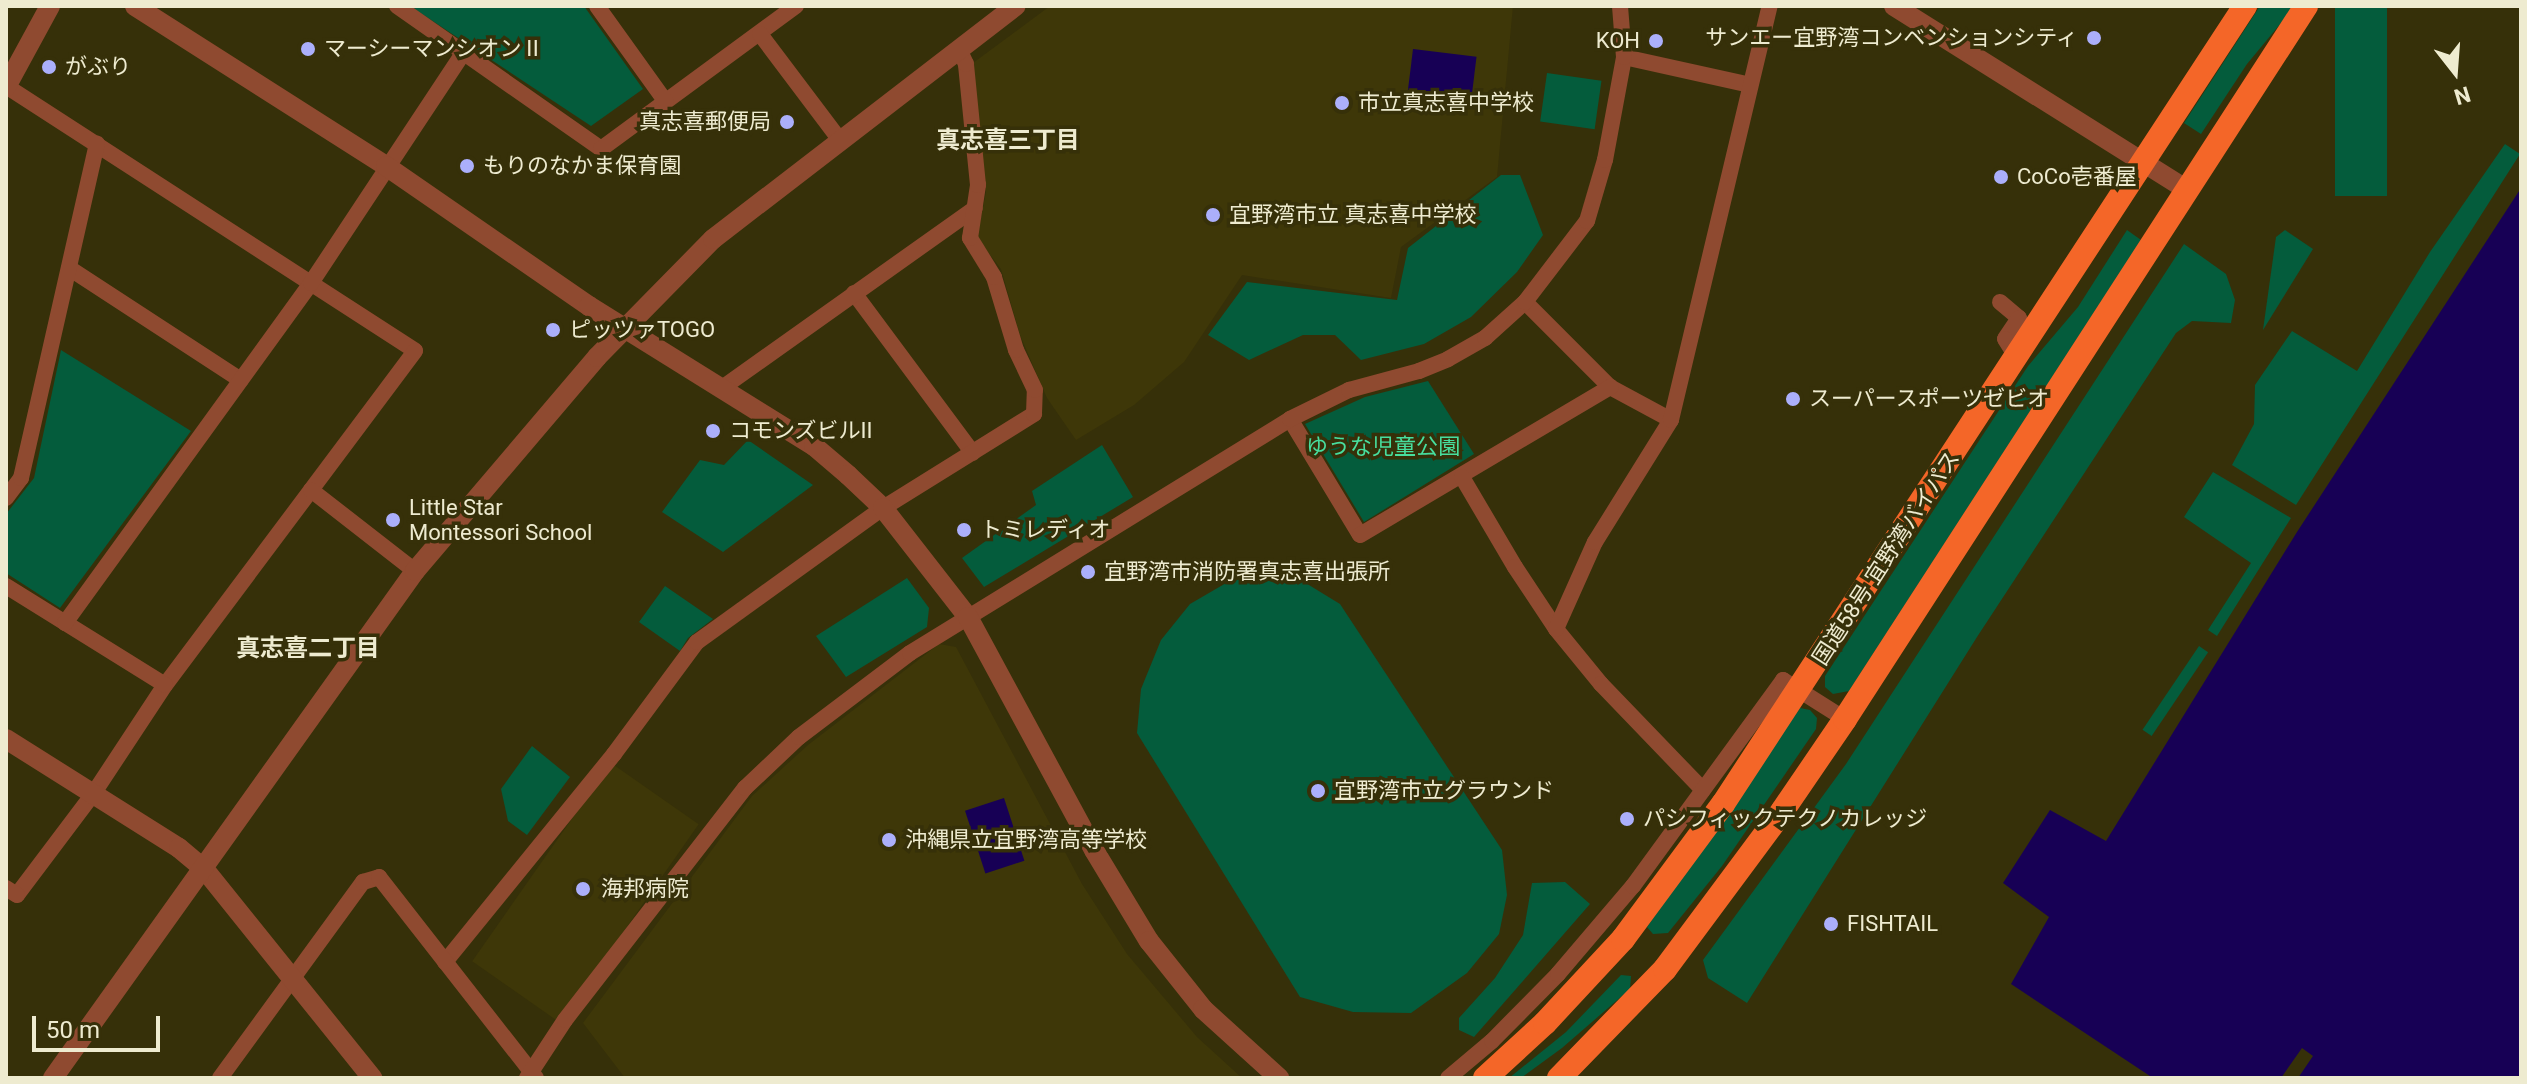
<!DOCTYPE html>
<meta charset="utf-8">
<style>
body{margin:0}
#map{position:relative;width:2527px;height:1084px;overflow:hidden;background:#363009;font-family:Roboto,"Noto Sans JP",sans-serif}
div>[style]{position:absolute}
.built>*{inset:0;background:#3e3708;transform-origin:0 0}
.green>*{inset:0;background:#045c3c;transform-origin:0 0}
.water>*{inset:0;background:#170055;transform-origin:0 0}
.minor>*{height:16px;margin:-8px;padding:0 8px;transform-origin:8px;border-radius:8px;background:#8f4a30}
.tertiary>*{height:20px;margin:-10px;padding:0 10px;transform-origin:10px;border-radius:10px;background:#8f4a30}
.trunk>*{height:24px;margin:-12px;padding:0 12px;transform-origin:12px;border-radius:12px;background:#f46628}
.dots>*{width:22px;height:22px;translate:-50% -50%;box-sizing:border-box;border:4px solid #363009;border-radius:50%}
span{translate:-50% -50%;white-space:nowrap;text-align:center;line-height:1.15;-webkit-text-stroke:7px #363009;paint-order:stroke}
.poi-label{font-size:22px;color:#eeebd0}
.right{translate:-100% -50%;text-align:right}
.left{translate:0 -50%;text-align:left}
.park-label{font-size:22px;color:#47de9e}
.street-label{font-size:22px;color:#eeebd0}
.neighbourhood-label{font-size:24px;color:#eeebd0;font-weight:700}
.frame{position:absolute;inset:0;border:8px solid #eeebd0;pointer-events:none}
.north{position:absolute;left:2415px;top:32px;width:80px;height:80px;-webkit-text-stroke:6px #363009;paint-order:stroke;rotate:163deg;font-size:22px;font-weight:700;line-height:32px;text-align:center;color:#eeebd0}
.north::after{content:'';display:block;margin:auto;width:28px;height:36px;background:#eeebd0;clip-path:polygon(50% 0,100% 100%,50% 72%,0 100%)}
.scale{position:absolute;left:32px;top:1016px;width:128px;height:36px;box-sizing:border-box;border:4px solid #eeebd0;border-top:0;padding-left:10px;font-size:24px;line-height:28px;white-space:nowrap;color:#eeebd0;-webkit-text-stroke:6px #363009;paint-order:stroke}
</style>
<div id="map">
<div class="built">
<i style="clip-path:polygon(1050px 6px,1513px 6px,1497px 177px,1401px 247px,1391px 298px,1242px 275px,1184px 362px,1134px 405px,1076px 440px,1047px 398px,1020px 335px,1001px 269px,977px 238px,986px 192px,973px 63px)"></i>
<i style="clip-path:polygon(939px 644px,956px 647px,1082px 884px,1127px 954px,1197px 1037px,1242px 1078px,625px 1078px,583px 1023px,752px 796px,808px 745px)"></i>
<i style="left:611px;top:763px;width:107px;height:242px;rotate:35deg"></i>
</div>
<div class="green">
<i style="clip-path:polygon(410px 6px,584px 6px,643px 89px,591px 126px)"></i>
<i style="clip-path:polygon(2260px 6px,2295px 6px,2247px 64px,2201px 134px,2184px 123px)"></i>
<i style="left:2335px;top:6px;width:52px;height:190px"></i>
<i style="left:1547px;top:73px;width:55px;height:49px;rotate:8deg"></i>
<i style="clip-path:polygon(2505px 144px,2520px 154px,2296px 505px,2232px 465px,2254px 424px,2255px 385px,2292px 331px,2357px 371px,2430px 252px)"></i>
<i style="clip-path:polygon(1501px 175px,1520px 175px,1543px 235px,1517px 272px,1471px 317px,1424px 344px,1361px 360px,1335px 335px,1303px 335px,1249px 360px,1208px 335px,1247px 282px,1397px 300px,1408px 248px)"></i>
<i style="clip-path:polygon(2127px 230px,2141px 240px,1849px 691px,1833px 694px,1825px 687px,1825px 676px,2028px 366px,2078px 307px)"></i>
<i style="clip-path:polygon(2285px 230px,2313px 249px,2263px 330px,2276px 237px)"></i>
<i style="clip-path:polygon(2184px 244px,2226px 274px,2235px 300px,2231px 323px,2192px 321px,2176px 333px,1977px 637px,1747px 1003px,1708px 978px,1703px 960px,1846px 764px)"></i>
<i style="clip-path:polygon(61px 350px,191px 431px,60px 608px,6px 573px,6px 514px,34px 478px)"></i>
<i style="clip-path:polygon(1428px 381px,1474px 454px,1364px 522px,1305px 424px,1365px 397px)"></i>
<i style="clip-path:polygon(748px 440px,813px 485px,723px 552px,662px 512px,700px 460px,724px 465px)"></i>
<i style="clip-path:polygon(1102px 445px,1133px 497px,984px 587px,962px 558px,1036px 505px,1032px 491px)"></i>
<i style="clip-path:polygon(2213px 472px,2291px 518px,2217px 636px,2208px 630px,2251px 563px,2184px 517px)"></i>
<i style="clip-path:polygon(907px 578px,929px 608px,927px 627px,846px 677px,816px 636px)"></i>
<i style="clip-path:polygon(1233px 579px,1304px 582px,1340px 604px,1502px 850px,1507px 895px,1499px 934px,1467px 973px,1411px 1013px,1353px 1012px,1300px 997px,1137px 733px,1141px 689px,1161px 640px,1190px 604px)"></i>
<i style="clip-path:polygon(665px 586px,713px 619px,688px 638px,680px 651px,639px 622px)"></i>
<i style="left:2199px;top:646px;width:11px;height:101px;rotate:34deg"></i>
<i style="clip-path:polygon(1800px 708px,1810px 710px,1817px 718px,1816px 729px,1722px 866px,1668px 933px,1653px 934px,1647px 927px)"></i>
<i style="clip-path:polygon(532px 746px,570px 777px,527px 835px,508px 821px,501px 789px)"></i>
<i style="clip-path:polygon(1565px 882px,1590px 904px,1474px 1037px,1459px 1030px,1459px 1018px,1495px 978px,1523px 935px,1532px 883px)"></i>
<i style="clip-path:polygon(1621px 975px,1631px 976px,1630px 989px,1562px 1048px,1521px 1078px,1509px 1078px,1566px 1032px)"></i>
</div>
<div class="water">
<i style="left:1413px;top:49px;width:64px;height:42px;rotate:7deg"></i>
<i style="clip-path:polygon(2521px 188px,2521px 1078px,2298px 1078px,2313px 1056px,2302px 1048px,2281px 1078px,2153px 1078px,2011px 984px,2049px 917px,2003px 883px,2050px 810px,2106px 841px,2297px 532px)"></i>
<i style="left:1004px;top:798px;width:66px;height:41px;rotate:72deg"></i>
</div>
<div class="minor">
<i style="left:397px;top:6px;width:249px;rotate:35deg"></i>
<i style="left:601px;top:149px;width:242px;rotate:-36.3deg"></i>
<i style="left:597px;top:6px;width:118px;rotate:54.3deg"></i>
<i style="left:760px;top:34px;width:131px;rotate:53deg"></i>
<i style="left:1624px;top:57px;width:129px;rotate:12.5deg"></i>
<i style="left:6px;top:86px;width:487px;rotate:32.9deg"></i>
<i style="left:415px;top:351px;width:417px;rotate:126.8deg"></i>
<i style="left:165px;top:685px;width:131px;rotate:123.4deg"></i>
<i style="left:93px;top:794px;width:126px;rotate:127deg"></i>
<i style="left:17px;top:895px;width:13px;rotate:-148deg"></i>
<i style="left:69px;top:268px;width:205px;rotate:33.1deg"></i>
<i style="left:854px;top:293px;width:199px;rotate:53.4deg"></i>
<i style="left:1525px;top:302px;width:120px;rotate:45deg"></i>
<i style="left:1610px;top:387px;width:69px;rotate:28.4deg"></i>
<i style="left:2000px;top:302px;width:25px;rotate:40deg"></i>
<i style="left:2019px;top:318px;width:25px;rotate:124deg"></i>
<i style="left:2005px;top:339px;width:22px;rotate:58deg"></i>
<i style="left:722px;top:388px;width:310px;rotate:-35.4deg"></i>
<i style="left:1290px;top:419px;width:135px;rotate:58.9deg"></i>
<i style="left:1360px;top:535px;width:291px;rotate:-30.6deg"></i>
<i style="left:1462px;top:477px;width:104px;rotate:59.5deg"></i>
<i style="left:1515px;top:567px;width:74px;rotate:56.5deg"></i>
<i style="left:1556px;top:629px;width:71px;rotate:50.7deg"></i>
<i style="left:1601px;top:684px;width:147px;rotate:46.1deg"></i>
<i style="left:311px;top:490px;width:132px;rotate:37.9deg"></i>
<i style="left:6px;top:498px;width:25px;rotate:-53deg"></i>
<i style="left:21px;top:478px;width:343px;rotate:-77.2deg"></i>
<i style="left:6px;top:586px;width:187px;rotate:31.9deg"></i>
<i style="left:65px;top:623px;width:420px;rotate:-54.1deg"></i>
<i style="left:311px;top:283px;width:277px;rotate:-56.5deg"></i>
<i style="left:1556px;top:629px;width:95px;rotate:-65.9deg"></i>
<i style="left:1595px;top:542px;width:144px;rotate:-58.1deg"></i>
<i style="left:1671px;top:420px;width:426px;rotate:-76.6deg"></i>
<i style="left:445px;top:962px;width:268px;rotate:-50.9deg"></i>
<i style="left:614px;top:754px;width:139px;rotate:-53.5deg"></i>
<i style="left:697px;top:642px;width:229px;rotate:-35.8deg"></i>
<i style="left:883px;top:508px;width:178px;rotate:-31.9deg"></i>
<i style="left:1034px;top:414px;width:24px;rotate:-88deg"></i>
<i style="left:1035px;top:390px;width:44px;rotate:-115.4deg"></i>
<i style="left:1016px;top:350px;width:76px;rotate:-106.8deg"></i>
<i style="left:994px;top:277px;width:46px;rotate:-121.6deg"></i>
<i style="left:970px;top:238px;width:54px;rotate:-81.4deg"></i>
<i style="left:978px;top:185px;width:122px;rotate:-95.7deg"></i>
<i style="left:966px;top:64px;width:14px;rotate:-115deg"></i>
<i style="left:220px;top:1078px;width:243px;rotate:-53.9deg"></i>
<i style="left:363px;top:882px;width:17px;rotate:-17deg"></i>
<i style="left:379px;top:877px;width:255px;rotate:52deg"></i>
<i style="left:527px;top:1078px;width:69px;rotate:-56.8deg"></i>
<i style="left:565px;top:1020px;width:294px;rotate:-52.2deg"></i>
<i style="left:745px;top:788px;width:74px;rotate:-43.4deg"></i>
<i style="left:799px;top:737px;width:139px;rotate:-37.1deg"></i>
<i style="left:910px;top:653px;width:446px;rotate:-31.6deg"></i>
<i style="left:1290px;top:419px;width:66px;rotate:-26.2deg"></i>
<i style="left:1349px;top:390px;width:73px;rotate:-15.2deg"></i>
<i style="left:1419px;top:371px;width:31px;rotate:-22deg"></i>
<i style="left:1448px;top:359px;width:43px;rotate:-29.6deg"></i>
<i style="left:1485px;top:338px;width:54px;rotate:-42deg"></i>
<i style="left:1525px;top:302px;width:102px;rotate:-52.6deg"></i>
<i style="left:1587px;top:221px;width:64px;rotate:-73.6deg"></i>
<i style="left:1605px;top:160px;width:105px;rotate:-79.5deg"></i>
<i style="left:1624px;top:57px;width:51px;rotate:-94.5deg"></i>
<i style="left:1448px;top:1078px;width:57px;rotate:-40.1deg"></i>
<i style="left:1492px;top:1041px;width:94px;rotate:-45.4deg"></i>
<i style="left:1558px;top:974px;width:116px;rotate:-49.6deg"></i>
<i style="left:1633px;top:886px;width:255px;rotate:-53.9deg"></i>
<i style="left:1783px;top:680px;width:73px;rotate:32.2deg"></i>
</div>
<div class="tertiary">
<i style="left:135px;top:6px;width:298px;rotate:32.5deg"></i>
<i style="left:386px;top:166px;width:247px;rotate:34.6deg"></i>
<i style="left:589px;top:306px;width:265px;rotate:31.9deg"></i>
<i style="left:814px;top:446px;width:45px;rotate:40.5deg"></i>
<i style="left:848px;top:475px;width:48px;rotate:43.3deg"></i>
<i style="left:883px;top:508px;width:138px;rotate:52.1deg"></i>
<i style="left:968px;top:617px;width:265px;rotate:61.6deg"></i>
<i style="left:1094px;top:850px;width:106px;rotate:58.9deg"></i>
<i style="left:1149px;top:941px;width:87px;rotate:51.5deg"></i>
<i style="left:1203px;top:1009px;width:103px;rotate:42.2deg"></i>
<i style="left:1894px;top:6px;width:346px;rotate:32.1deg"></i>
<i style="left:6px;top:87px;width:92px;rotate:-61.5deg"></i>
<i style="left:6px;top:739px;width:204px;rotate:32.2deg"></i>
<i style="left:179px;top:848px;width:34px;rotate:40deg"></i>
<i style="left:205px;top:870px;width:267px;rotate:51.2deg"></i>
<i style="left:53px;top:1078px;width:623px;rotate:-54.47deg"></i>
<i style="left:415px;top:571px;width:281px;rotate:-49.6deg"></i>
<i style="left:597px;top:357px;width:165px;rotate:-45.5deg"></i>
<i style="left:713px;top:239px;width:382px;rotate:-37.6deg"></i>
</div>
<div class="trunk">
<i style="left:1485px;top:1078px;width:81px;rotate:-42.5deg"></i>
<i style="left:1545px;top:1023px;width:115px;rotate:-47.1deg"></i>
<i style="left:1623px;top:939px;width:168px;rotate:-53.5deg"></i>
<i style="left:1723px;top:804px;width:954px;rotate:-56.81deg"></i>
<i style="left:1559px;top:1078px;width:152px;rotate:-45.8deg"></i>
<i style="left:1665px;top:969px;width:198px;rotate:-53.4deg"></i>
<i style="left:1783px;top:810px;width:110px;rotate:-55.7deg"></i>
<i style="left:1845px;top:719px;width:849px;rotate:-57.11deg"></i>
</div>
<div class="dots">
<i style="left:2094px;top:38px;background:#abaffb"></i>
<i style="left:1656px;top:41px;background:#abaffb"></i>
<i style="left:308px;top:49px;background:#abaffb"></i>
<i style="left:49px;top:67px;background:#abaffb"></i>
<i style="left:1342px;top:103px;background:#abaffb"></i>
<i style="left:787px;top:122px;background:#abaffb"></i>
<i style="left:467px;top:166px;background:#abaffb"></i>
<i style="left:2001px;top:177px;background:#abaffb"></i>
<i style="left:1213px;top:215px;background:#abaffb"></i>
<i style="left:553px;top:330px;background:#abaffb"></i>
<i style="left:1793px;top:399px;background:#abaffb"></i>
<i style="left:713px;top:431px;background:#abaffb"></i>
<i style="left:393px;top:520px;background:#abaffb"></i>
<i style="left:964px;top:530px;background:#abaffb"></i>
<i style="left:1088px;top:572px;background:#abaffb"></i>
<i style="left:1318px;top:791px;background:#abaffb"></i>
<i style="left:1627px;top:819px;background:#abaffb"></i>
<i style="left:889px;top:840px;background:#abaffb"></i>
<i style="left:583px;top:889px;background:#abaffb"></i>
<i style="left:1831px;top:924px;background:#abaffb"></i>
</div>
<div class="poi-label">
<span class="right" style="left:2078px;top:38px">サンエー宜野湾コンベンションシティ</span>
<span class="right" style="left:1640px;top:41px">KOH</span>
<span class="left" style="left:324px;top:49px">マーシーマンシオンⅡ</span>
<span class="left" style="left:65px;top:67px">がぶり</span>
<span class="left" style="left:1358px;top:103px">市立真志喜中学校</span>
<span class="right" style="left:771px;top:122px">真志喜郵便局</span>
<span class="left" style="left:483px;top:166px">もりのなかま保育園</span>
<span class="left" style="left:2017px;top:177px">CoCo壱番屋</span>
<span class="left" style="left:1229px;top:215px">宜野湾市立 真志喜中学校</span>
<span class="left" style="left:569px;top:330px">ピッツァTOGO</span>
<span class="left" style="left:1809px;top:399px">スーパースポーツゼビオ</span>
<span class="left" style="left:729px;top:431px">コモンズビルII</span>
<span class="left" style="left:409px;top:520px">Little Star<br>Montessori School</span>
<span class="left" style="left:980px;top:530px">トミレディオ</span>
<span class="left" style="left:1104px;top:572px">宜野湾市消防署真志喜出張所</span>
<span class="left" style="left:1334px;top:791px">宜野湾市立グラウンド</span>
<span class="left" style="left:1643px;top:819px">パシフィックテクノカレッジ</span>
<span class="left" style="left:905px;top:840px">沖縄県立宜野湾高等学校</span>
<span class="left" style="left:601px;top:889px">海邦病院</span>
<span class="left" style="left:1847px;top:924px">FISHTAIL</span>
</div>
<div class="park-label">
<span style="left:1383px;top:447px">ゆうな児童公園</span>
</div>
<div class="street-label">
<span style="left:1886px;top:558px;rotate:-57deg">国道58号 宜野湾バイパス</span>
</div>
<div class="neighbourhood-label">
<span style="left:1008px;top:141px">真志喜三丁目</span>
<span style="left:308px;top:649px">真志喜二丁目</span>
</div>
<div class="frame"></div>
<div class="north">N</div>
<div class="scale">50 m</div>
</div>
